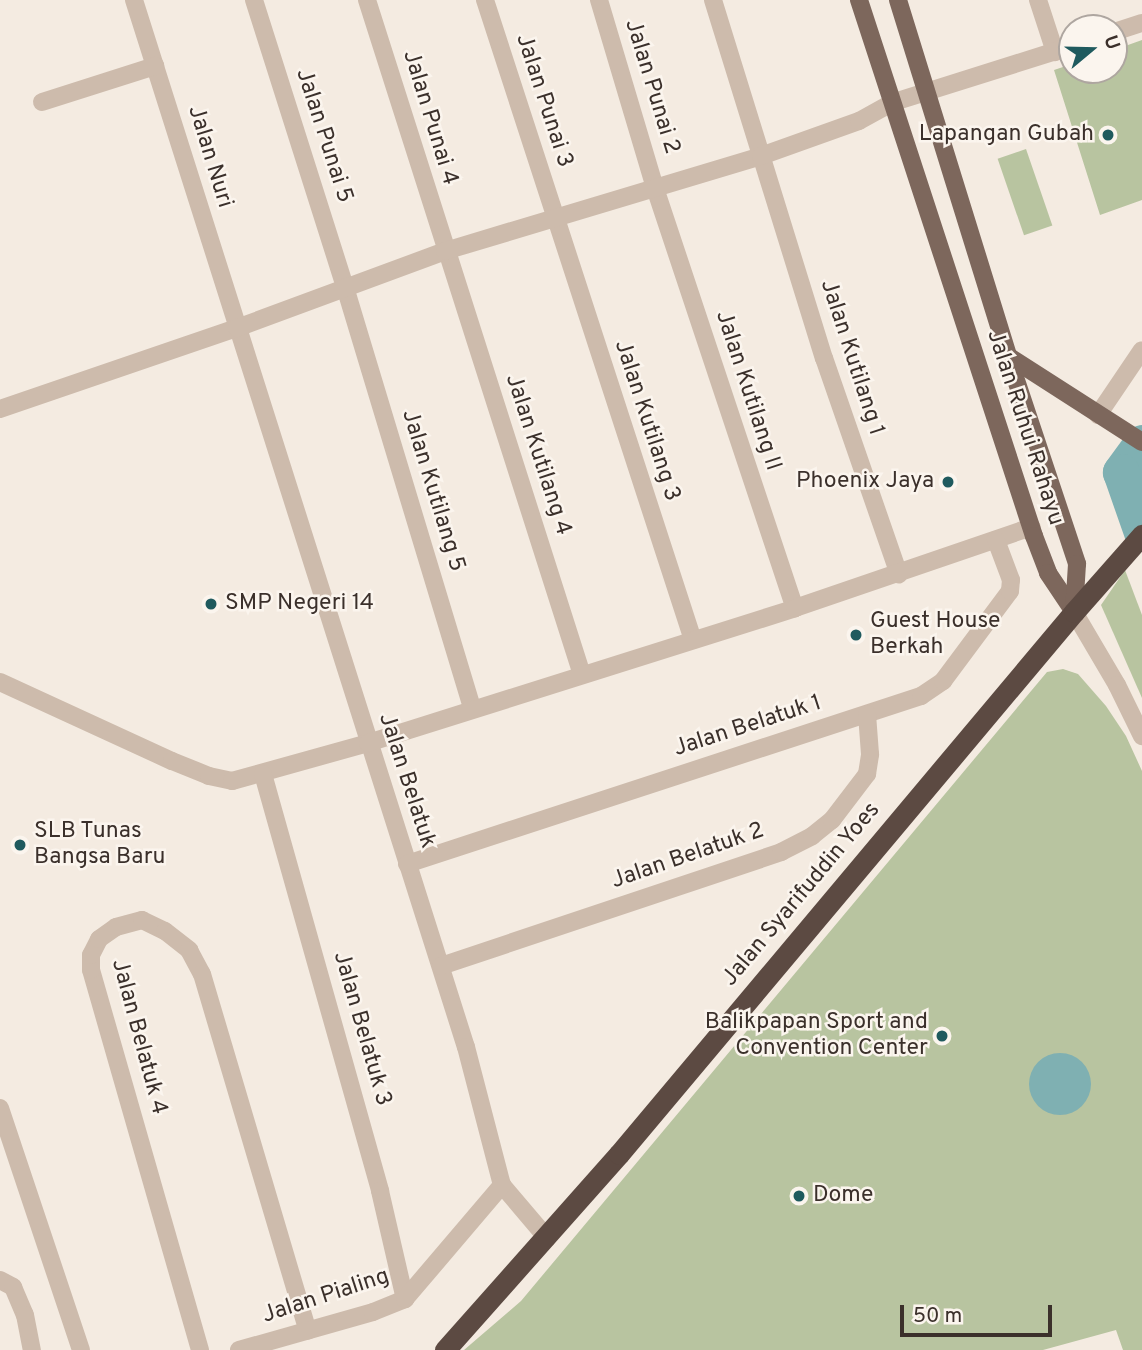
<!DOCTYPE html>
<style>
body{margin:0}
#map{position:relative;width:1142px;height:1350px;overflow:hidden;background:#f4ebe1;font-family:Overpass,sans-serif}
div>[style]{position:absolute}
.green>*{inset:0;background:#b8c4a0;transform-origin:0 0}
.water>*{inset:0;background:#7fb0b2}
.round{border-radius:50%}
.river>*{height:37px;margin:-18.5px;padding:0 18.5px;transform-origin:18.5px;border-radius:18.5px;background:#7fb0b2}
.minor>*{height:18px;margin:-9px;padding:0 9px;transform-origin:9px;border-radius:9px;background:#cdbbac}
.major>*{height:18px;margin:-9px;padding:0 9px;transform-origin:9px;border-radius:9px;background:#7d675c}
.highway>*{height:21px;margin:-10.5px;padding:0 10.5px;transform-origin:10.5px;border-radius:10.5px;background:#5c4a42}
.dots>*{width:19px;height:19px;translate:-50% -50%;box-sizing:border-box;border:4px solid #fbf5ee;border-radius:50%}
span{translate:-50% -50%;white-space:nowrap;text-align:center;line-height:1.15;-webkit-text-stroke:5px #fbf5ee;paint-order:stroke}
.street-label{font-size:23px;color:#3b302b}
.poi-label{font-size:23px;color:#3b302b}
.right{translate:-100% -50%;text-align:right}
.left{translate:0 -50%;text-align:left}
.north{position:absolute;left:1058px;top:14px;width:70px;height:70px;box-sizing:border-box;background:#fbf5ee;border:2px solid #aea6a0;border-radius:50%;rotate:71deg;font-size:19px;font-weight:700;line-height:28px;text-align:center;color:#3b302b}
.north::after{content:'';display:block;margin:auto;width:24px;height:32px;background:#1f5a5e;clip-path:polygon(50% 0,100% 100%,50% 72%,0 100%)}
.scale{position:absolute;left:900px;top:1305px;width:152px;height:32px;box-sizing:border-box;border:4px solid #3b302b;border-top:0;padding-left:9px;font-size:21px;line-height:24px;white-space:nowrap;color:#3b302b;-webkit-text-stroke:5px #fbf5ee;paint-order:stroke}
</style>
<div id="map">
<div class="green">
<i style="clip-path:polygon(1142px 40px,1142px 200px,1100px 215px,1054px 70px,1072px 64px,1072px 70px,1114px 70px,1114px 50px)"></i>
<i style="left:1026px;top:149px;width:81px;height:30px;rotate:71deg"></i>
<i style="clip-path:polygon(1125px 570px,1142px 615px,1142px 698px,1101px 605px)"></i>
<i style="clip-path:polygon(1063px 669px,1078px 674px,1106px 706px,1126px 736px,1142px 771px,1142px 1350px,1123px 1350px,1116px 1330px,1043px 1350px,464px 1350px,521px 1301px,1047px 672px)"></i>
</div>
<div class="water">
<i class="round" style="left:1029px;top:1053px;width:62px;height:62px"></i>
</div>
<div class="river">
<i style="left:1142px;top:443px;width:36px;rotate:126deg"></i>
<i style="left:1121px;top:472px;width:64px;rotate:70.7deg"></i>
</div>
<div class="minor">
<i style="left:134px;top:0;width:1098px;rotate:72.41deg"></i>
<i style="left:466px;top:1047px;width:143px;rotate:75.4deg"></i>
<i style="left:502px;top:1185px;width:70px;rotate:49.7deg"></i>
<i style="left:254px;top:0;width:301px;rotate:72.4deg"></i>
<i style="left:345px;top:287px;width:440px;rotate:73.2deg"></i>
<i style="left:367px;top:0;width:708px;rotate:72.33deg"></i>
<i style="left:485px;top:0;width:673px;rotate:72deg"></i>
<i style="left:599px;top:0;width:196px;rotate:73.4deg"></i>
<i style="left:655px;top:188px;width:443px;rotate:71.6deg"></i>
<i style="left:713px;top:0;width:375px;rotate:72.8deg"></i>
<i style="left:824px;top:358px;width:229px;rotate:70.9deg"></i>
<i style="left:1038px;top:0;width:55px;rotate:71.9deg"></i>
<i style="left:1114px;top:32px;width:29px;rotate:-18deg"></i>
<i style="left:42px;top:102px;width:119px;rotate:-17.7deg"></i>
<i style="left:0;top:409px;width:250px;rotate:-18.9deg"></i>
<i style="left:237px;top:328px;width:222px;rotate:-20.3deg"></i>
<i style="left:445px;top:251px;width:330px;rotate:-16.7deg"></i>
<i style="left:761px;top:156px;width:104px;rotate:-19.7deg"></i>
<i style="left:859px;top:121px;width:37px;rotate:-29deg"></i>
<i style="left:891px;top:103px;width:190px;rotate:-17.5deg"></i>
<i style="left:1098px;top:415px;width:78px;rotate:-55.9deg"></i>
<i style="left:1074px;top:612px;width:85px;rotate:59.5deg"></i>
<i style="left:1117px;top:685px;width:57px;rotate:63.9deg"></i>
<i style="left:0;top:682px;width:189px;rotate:24.7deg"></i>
<i style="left:172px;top:761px;width:40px;rotate:22deg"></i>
<i style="left:209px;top:776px;width:24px;rotate:12deg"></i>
<i style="left:232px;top:781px;width:141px;rotate:-15.6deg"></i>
<i style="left:368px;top:743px;width:448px;rotate:-17.5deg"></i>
<i style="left:795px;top:608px;width:250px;rotate:-18.9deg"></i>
<i style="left:263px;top:774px;width:433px;rotate:74.3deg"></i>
<i style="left:380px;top:1191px;width:111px;rotate:77deg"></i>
<i style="left:407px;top:864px;width:541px;rotate:-18.1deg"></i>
<i style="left:921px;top:696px;width:27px;rotate:-34deg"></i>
<i style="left:943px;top:681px;width:112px;rotate:-53.3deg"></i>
<i style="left:1010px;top:591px;width:11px;rotate:-85deg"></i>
<i style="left:1011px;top:580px;width:43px;rotate:-110.6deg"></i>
<i style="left:441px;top:966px;width:359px;rotate:-18.5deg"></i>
<i style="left:781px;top:852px;width:35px;rotate:-27deg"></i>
<i style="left:812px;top:836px;width:26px;rotate:-39deg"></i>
<i style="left:832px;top:820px;width:58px;rotate:-52.7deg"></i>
<i style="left:867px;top:774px;width:20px;rotate:-81deg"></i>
<i style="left:870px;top:754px;width:40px;rotate:-94.3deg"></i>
<i style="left:0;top:1108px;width:255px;rotate:71.5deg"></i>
<i style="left:0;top:1280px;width:15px;rotate:28deg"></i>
<i style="left:13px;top:1287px;width:30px;rotate:67deg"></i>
<i style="left:25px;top:1315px;width:36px;rotate:79deg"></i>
<i style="left:200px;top:1350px;width:395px;rotate:-106deg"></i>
<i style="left:91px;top:970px;width:15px;rotate:-90deg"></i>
<i style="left:91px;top:955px;width:18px;rotate:-63deg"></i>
<i style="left:99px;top:939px;width:21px;rotate:-35deg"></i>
<i style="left:116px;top:927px;width:27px;rotate:-15deg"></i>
<i style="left:142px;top:920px;width:25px;rotate:26deg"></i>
<i style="left:165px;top:931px;width:31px;rotate:38deg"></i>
<i style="left:189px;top:950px;width:27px;rotate:62deg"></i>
<i style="left:202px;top:974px;width:372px;rotate:73.5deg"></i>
<i style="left:239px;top:1350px;width:139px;rotate:-15.8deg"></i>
<i style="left:373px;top:1312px;width:35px;rotate:-22deg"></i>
<i style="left:405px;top:1299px;width:150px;rotate:-49.6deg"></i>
</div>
<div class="major">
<i style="left:859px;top:0;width:564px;rotate:71.92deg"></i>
<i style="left:1034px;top:536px;width:40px;rotate:69deg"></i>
<i style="left:1048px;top:573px;width:47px;rotate:56.3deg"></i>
<i style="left:898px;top:0;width:373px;rotate:72.8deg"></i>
<i style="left:1008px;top:356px;width:219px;rotate:71.6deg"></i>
<i style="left:1077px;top:564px;width:48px;rotate:93.6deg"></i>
<i style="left:1008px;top:356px;width:159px;rotate:32.7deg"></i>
</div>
<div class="highway">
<i style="left:445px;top:1350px;width:262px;rotate:-48.4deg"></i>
<i style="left:619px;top:1154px;width:708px;rotate:-49.99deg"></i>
<i style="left:1074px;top:612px;width:103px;rotate:-48.6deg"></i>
</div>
<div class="dots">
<i style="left:1108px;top:135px;background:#1f5a5e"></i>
<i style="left:948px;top:482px;background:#1f5a5e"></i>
<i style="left:211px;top:604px;background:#1f5a5e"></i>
<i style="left:856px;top:635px;background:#1f5a5e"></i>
<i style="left:20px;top:845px;background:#1f5a5e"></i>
<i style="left:942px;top:1036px;background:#1f5a5e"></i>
<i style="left:799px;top:1196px;background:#1f5a5e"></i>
</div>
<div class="street-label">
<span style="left:651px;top:87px;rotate:73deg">Jalan Punai 2</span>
<span style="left:543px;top:101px;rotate:72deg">Jalan Punai 3</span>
<span style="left:429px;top:118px;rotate:73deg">Jalan Punai 4</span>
<span style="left:323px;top:136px;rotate:72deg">Jalan Punai 5</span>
<span style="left:209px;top:157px;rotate:73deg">Jalan Nuri</span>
<span style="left:851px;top:358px;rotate:72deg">Jalan Kutilang 1</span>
<span style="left:747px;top:391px;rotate:72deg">Jalan Kutilang II</span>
<span style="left:646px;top:421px;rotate:72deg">Jalan Kutilang 3</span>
<span style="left:1024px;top:428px;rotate:72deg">Jalan Ruhui Rahayu</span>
<span style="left:537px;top:455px;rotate:72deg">Jalan Kutilang 4</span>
<span style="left:432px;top:491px;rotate:73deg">Jalan Kutilang 5</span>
<span style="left:748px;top:727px;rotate:-18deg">Jalan Belatuk 1</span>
<span style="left:406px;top:781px;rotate:72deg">Jalan Belatuk</span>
<span style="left:688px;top:857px;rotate:-19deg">Jalan Belatuk 2</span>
<span style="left:802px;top:895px;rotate:-50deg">Jalan Syarifuddin Yoes</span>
<span style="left:361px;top:1029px;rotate:74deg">Jalan Belatuk 3</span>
<span style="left:138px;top:1037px;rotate:75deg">Jalan Belatuk 4</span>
<span style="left:326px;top:1297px;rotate:-18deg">Jalan Pialing</span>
</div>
<div class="poi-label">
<span class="right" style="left:1094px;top:135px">Lapangan Gubah</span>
<span class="right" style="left:934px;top:482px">Phoenix Jaya</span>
<span class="left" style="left:225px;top:604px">SMP Negeri 14</span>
<span class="left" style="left:870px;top:635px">Guest House<br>Berkah</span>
<span class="left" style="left:34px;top:845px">SLB Tunas<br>Bangsa Baru</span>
<span class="right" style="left:928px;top:1036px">Balikpapan Sport and<br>Convention Center</span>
<span class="left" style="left:813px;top:1196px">Dome</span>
</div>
<div class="north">U</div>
<div class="scale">50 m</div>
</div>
